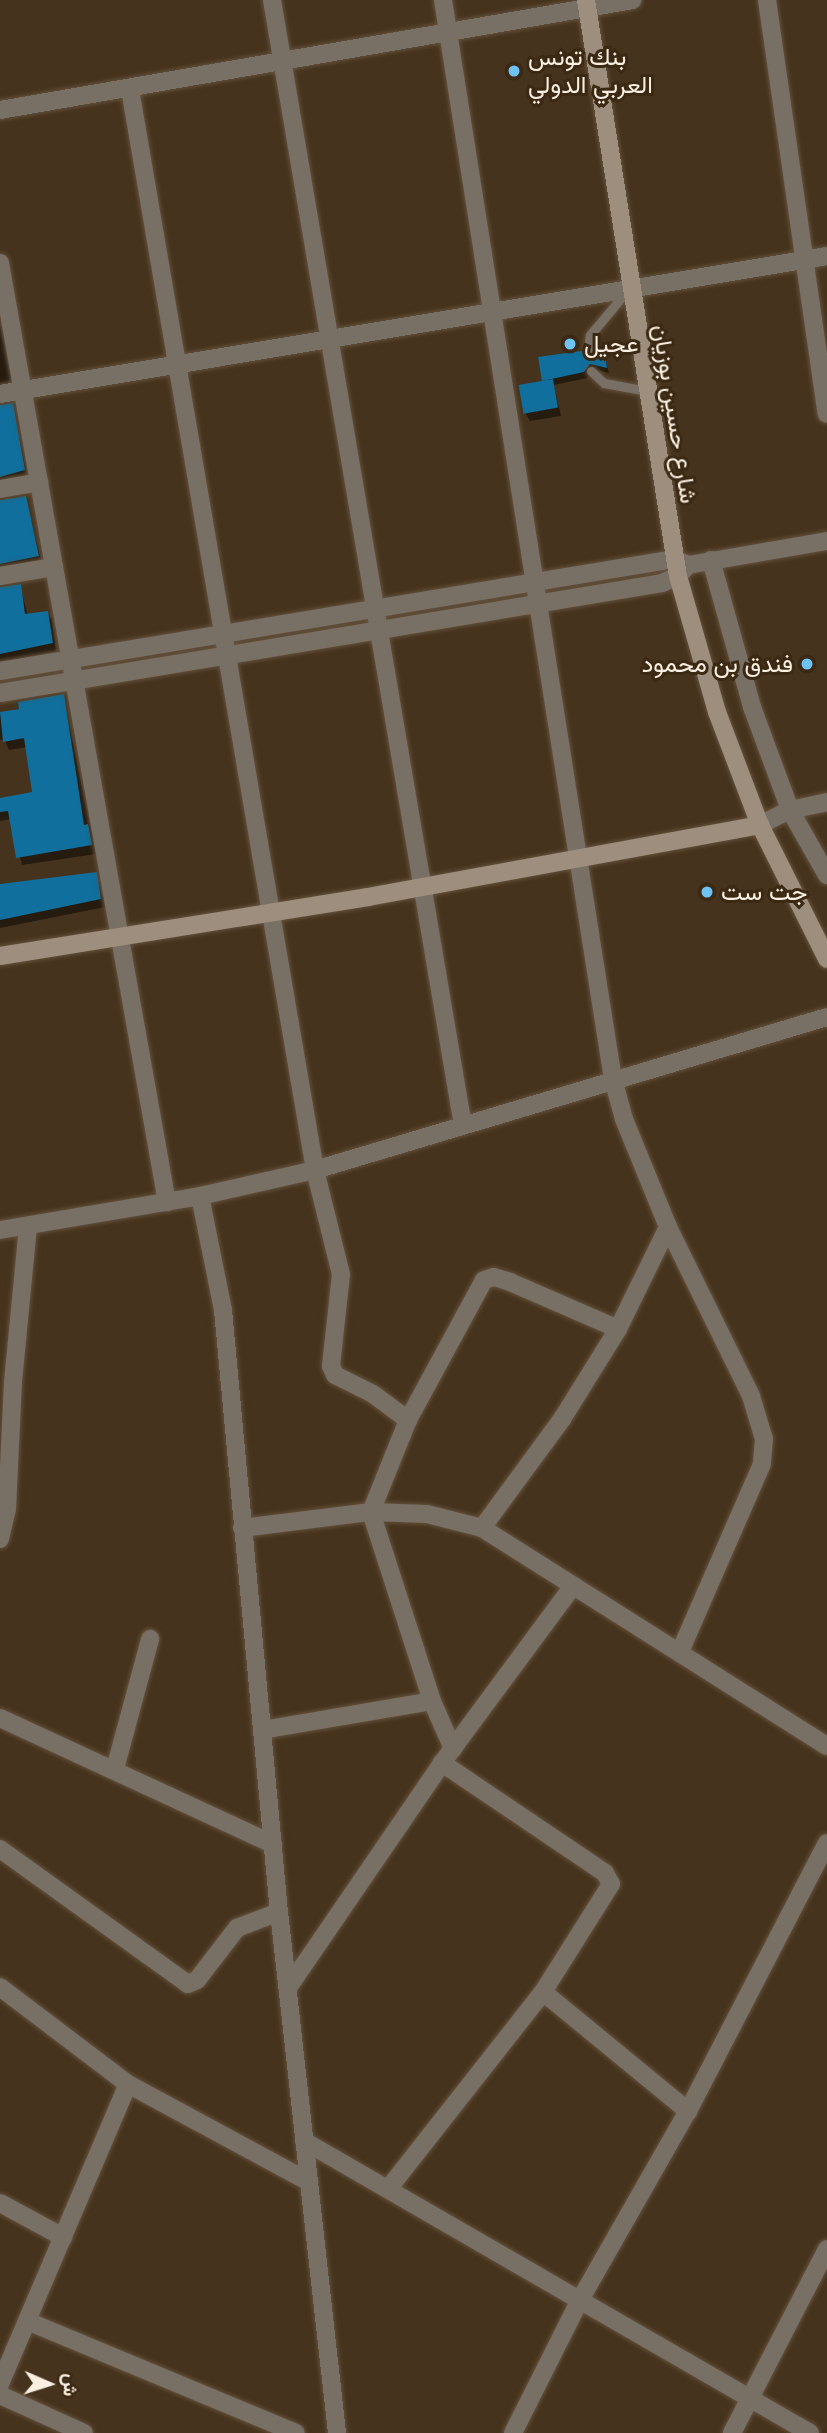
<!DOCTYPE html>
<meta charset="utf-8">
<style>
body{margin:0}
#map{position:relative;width:827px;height:2433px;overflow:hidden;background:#46331d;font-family:Helvetica,Vazirmatn,sans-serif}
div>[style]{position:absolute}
.shadow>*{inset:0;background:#0007}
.building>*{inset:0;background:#106f9d;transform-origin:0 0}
.roads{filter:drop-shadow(0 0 2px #63513c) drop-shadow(0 0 2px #63513c)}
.service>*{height:9px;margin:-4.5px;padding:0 4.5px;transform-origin:4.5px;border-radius:4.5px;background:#786f65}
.minor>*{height:18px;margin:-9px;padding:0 9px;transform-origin:9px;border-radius:9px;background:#786f65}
.secondary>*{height:18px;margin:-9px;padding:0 9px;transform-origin:9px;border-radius:9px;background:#9d8e7e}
.dots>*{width:19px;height:19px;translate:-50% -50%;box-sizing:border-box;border:4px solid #3b2913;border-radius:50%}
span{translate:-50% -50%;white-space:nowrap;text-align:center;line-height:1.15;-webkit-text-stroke:6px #3b2913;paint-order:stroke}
.poi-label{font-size:24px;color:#faefe1}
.left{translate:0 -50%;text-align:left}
.right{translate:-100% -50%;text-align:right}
.street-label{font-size:24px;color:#faefe1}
.north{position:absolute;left:14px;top:2349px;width:70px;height:70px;-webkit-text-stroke:5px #3b2913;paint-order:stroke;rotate:93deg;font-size:19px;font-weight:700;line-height:28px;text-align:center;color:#faefe1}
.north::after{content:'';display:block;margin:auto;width:24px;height:32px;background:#faefe1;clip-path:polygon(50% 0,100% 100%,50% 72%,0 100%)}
</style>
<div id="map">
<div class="shadow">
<i style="clip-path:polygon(0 325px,12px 383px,0 386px)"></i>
<i style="clip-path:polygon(603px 350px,609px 373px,593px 369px,587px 378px,554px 385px,561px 416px,530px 421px,526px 414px,544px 381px)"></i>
<i style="clip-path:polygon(12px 405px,28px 478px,0 487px,0 407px)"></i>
<i style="clip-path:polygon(25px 498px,42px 564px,0 575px,0 501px)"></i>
<i style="clip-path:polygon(20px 586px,28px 616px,47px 612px,52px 620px,56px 651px,0 663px,0 588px)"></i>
<i style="clip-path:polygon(63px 696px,96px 854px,22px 865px,11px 819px,0 821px,0 800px,34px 793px,27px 747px,9px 750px,4px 739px,0 740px,0 714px)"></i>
<i style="clip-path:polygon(96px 874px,105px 907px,0 928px,0 884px)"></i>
</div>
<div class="building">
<i style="clip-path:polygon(604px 347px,607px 368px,590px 364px,584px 372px,542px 381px,538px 357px,581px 351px,590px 356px)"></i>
<i style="left:553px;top:379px;width:29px;height:35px;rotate:80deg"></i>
<i style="clip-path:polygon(13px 403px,25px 470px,0 477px,0 405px)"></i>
<i style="clip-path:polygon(26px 496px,39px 556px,0 564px,0 500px)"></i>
<i style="clip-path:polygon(21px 584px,25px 614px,48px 611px,53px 643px,0 654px,0 587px)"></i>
<i style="clip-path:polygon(64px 694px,84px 825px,88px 824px,92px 845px,16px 858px,8px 811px,0 812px,0 798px,32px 792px,24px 738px,3px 742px,0 712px,19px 709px,18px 702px)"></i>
<i style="clip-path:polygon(97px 872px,101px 899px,0 920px,0 884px)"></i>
</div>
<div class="roads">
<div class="service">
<i style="left:588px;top:349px;width:14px;rotate:-82deg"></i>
<i style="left:590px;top:335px;width:56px;rotate:-50.1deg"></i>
<i style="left:591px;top:371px;width:18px;rotate:43deg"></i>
<i style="left:604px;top:383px;width:44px;rotate:10.5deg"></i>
</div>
<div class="minor">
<i style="left:272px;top:0;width:1142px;rotate:80.37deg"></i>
<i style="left:443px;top:0;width:1092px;rotate:81.05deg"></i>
<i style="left:613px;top:1079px;width:41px;rotate:74.6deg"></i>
<i style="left:624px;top:1119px;width:117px;rotate:67.8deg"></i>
<i style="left:668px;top:1227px;width:188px;rotate:63.8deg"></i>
<i style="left:751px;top:1396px;width:45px;rotate:73.2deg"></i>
<i style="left:764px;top:1439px;width:25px;rotate:95deg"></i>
<i style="left:762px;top:1464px;width:202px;rotate:113.6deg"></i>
<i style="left:767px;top:0;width:418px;rotate:81.8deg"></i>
<i style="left:130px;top:89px;width:1097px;rotate:80.29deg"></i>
<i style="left:315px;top:1170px;width:107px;rotate:76deg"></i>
<i style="left:341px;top:1274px;width:93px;rotate:96.2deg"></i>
<i style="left:331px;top:1366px;width:10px;rotate:66deg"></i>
<i style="left:335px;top:1375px;width:42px;rotate:26.6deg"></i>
<i style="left:373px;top:1394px;width:44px;rotate:36.6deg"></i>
<i style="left:0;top:110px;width:642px;rotate:-9.86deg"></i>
<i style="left:0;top:263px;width:954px;rotate:79.92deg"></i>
<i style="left:0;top:394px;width:838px;rotate:-9.47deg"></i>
<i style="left:0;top:489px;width:40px;rotate:-10deg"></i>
<i style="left:711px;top:560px;width:153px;rotate:74.4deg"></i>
<i style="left:752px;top:707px;width:110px;rotate:69.7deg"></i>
<i style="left:790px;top:810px;width:75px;rotate:60.4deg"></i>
<i style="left:0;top:576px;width:55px;rotate:-9.5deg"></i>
<i style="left:0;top:671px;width:683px;rotate:-9.43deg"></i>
<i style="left:674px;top:559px;width:15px;rotate:23deg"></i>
<i style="left:688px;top:565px;width:141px;rotate:-9.8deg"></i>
<i style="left:0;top:693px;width:671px;rotate:-9.43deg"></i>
<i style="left:662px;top:583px;width:17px;rotate:-24deg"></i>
<i style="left:678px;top:576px;width:15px;rotate:-48deg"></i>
<i style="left:760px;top:825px;width:34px;rotate:-27deg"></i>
<i style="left:790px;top:810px;width:38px;rotate:-12deg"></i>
<i style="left:200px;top:1196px;width:116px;rotate:78.6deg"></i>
<i style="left:223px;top:1310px;width:605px;rotate:84.69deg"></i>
<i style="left:279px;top:1912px;width:524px;rotate:83.65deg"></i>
<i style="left:0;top:1230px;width:203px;rotate:-9.6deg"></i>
<i style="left:200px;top:1196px;width:118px;rotate:-12.7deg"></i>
<i style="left:315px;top:1170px;width:534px;rotate:-16.64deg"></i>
<i style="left:242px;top:1528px;width:130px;rotate:-7.1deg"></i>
<i style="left:371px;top:1512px;width:56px;rotate:2deg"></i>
<i style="left:427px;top:1514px;width:57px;rotate:14.3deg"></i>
<i style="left:482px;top:1528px;width:408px;rotate:32.3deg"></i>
<i style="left:482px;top:1528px;width:135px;rotate:-53.7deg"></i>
<i style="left:562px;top:1419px;width:106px;rotate:-58.1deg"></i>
<i style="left:618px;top:1329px;width:114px;rotate:-63.9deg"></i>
<i style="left:0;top:1539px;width:31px;rotate:-77deg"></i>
<i style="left:7px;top:1509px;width:127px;rotate:-87.3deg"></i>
<i style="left:13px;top:1382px;width:157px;rotate:-84.5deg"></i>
<i style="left:0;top:1718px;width:301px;rotate:24.8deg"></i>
<i style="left:262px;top:1730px;width:172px;rotate:-9.7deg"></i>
<i style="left:453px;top:1749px;width:52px;rotate:-113.6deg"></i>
<i style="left:432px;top:1701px;width:199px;rotate:-107.9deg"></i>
<i style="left:371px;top:1512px;width:99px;rotate:-68.1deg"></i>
<i style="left:408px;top:1420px;width:159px;rotate:-61.5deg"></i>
<i style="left:484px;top:1280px;width:10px;rotate:-17deg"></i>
<i style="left:494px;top:1277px;width:17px;rotate:17deg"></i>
<i style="left:510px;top:1282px;width:118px;rotate:23.5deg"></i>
<i style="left:115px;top:1769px;width:135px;rotate:-74.9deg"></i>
<i style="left:0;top:1849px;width:231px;rotate:35.7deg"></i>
<i style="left:188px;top:1984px;width:10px;rotate:-24deg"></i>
<i style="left:197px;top:1980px;width:66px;rotate:-52.4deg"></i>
<i style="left:237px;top:1928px;width:45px;rotate:-20.9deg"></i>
<i style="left:0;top:1987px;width:161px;rotate:37.2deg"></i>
<i style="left:128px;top:2084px;width:206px;rotate:28.4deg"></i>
<i style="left:288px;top:1988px;width:273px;rotate:-55.6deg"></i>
<i style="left:442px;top:1763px;width:219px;rotate:-53.5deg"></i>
<i style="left:543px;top:1992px;width:188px;rotate:39.4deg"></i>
<i style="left:304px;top:2141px;width:584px;rotate:29.99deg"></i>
<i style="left:388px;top:2189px;width:251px;rotate:-51.8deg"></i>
<i style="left:543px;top:1992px;width:128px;rotate:-57.8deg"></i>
<i style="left:611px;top:1884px;width:13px;rotate:-119deg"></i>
<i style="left:605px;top:1873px;width:197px;rotate:-146deg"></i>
<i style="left:0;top:2203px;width:72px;rotate:28.4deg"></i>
<i style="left:27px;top:2321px;width:291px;rotate:22.6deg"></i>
<i style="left:0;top:2384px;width:326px;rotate:-66.9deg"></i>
<i style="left:0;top:2395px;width:92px;rotate:24.3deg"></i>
<i style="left:513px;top:2433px;width:149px;rotate:-63.3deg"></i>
<i style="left:580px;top:2300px;width:218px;rotate:-60.3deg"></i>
<i style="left:688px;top:2111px;width:302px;rotate:-62.6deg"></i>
<i style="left:732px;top:2433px;width:207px;rotate:-62.7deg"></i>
</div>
<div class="secondary">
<i style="left:586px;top:0;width:583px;rotate:80.93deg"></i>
<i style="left:678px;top:576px;width:141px;rotate:74deg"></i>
<i style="left:717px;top:712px;width:121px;rotate:69.2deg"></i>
<i style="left:760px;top:825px;width:150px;rotate:63.4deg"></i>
<i style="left:0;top:956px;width:373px;rotate:-9.1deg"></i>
<i style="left:368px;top:897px;width:399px;rotate:-10.4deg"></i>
</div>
</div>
<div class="dots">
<i style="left:514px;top:71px;background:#6fc2f4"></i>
<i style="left:570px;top:344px;background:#6fc2f4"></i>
<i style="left:807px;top:664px;background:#6fc2f4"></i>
<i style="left:707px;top:892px;background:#6fc2f4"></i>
</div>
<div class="poi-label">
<span class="left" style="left:528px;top:71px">بنك تونس<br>العربي الدولي</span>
<span class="left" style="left:584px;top:344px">عجيل</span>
<span class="right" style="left:793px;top:664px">فندق بن محمود</span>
<span class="left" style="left:721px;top:892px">جت ست</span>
</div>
<div class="street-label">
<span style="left:675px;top:414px;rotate:81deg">شارع حسين بوزيان</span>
</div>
<div class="north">ش</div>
</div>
